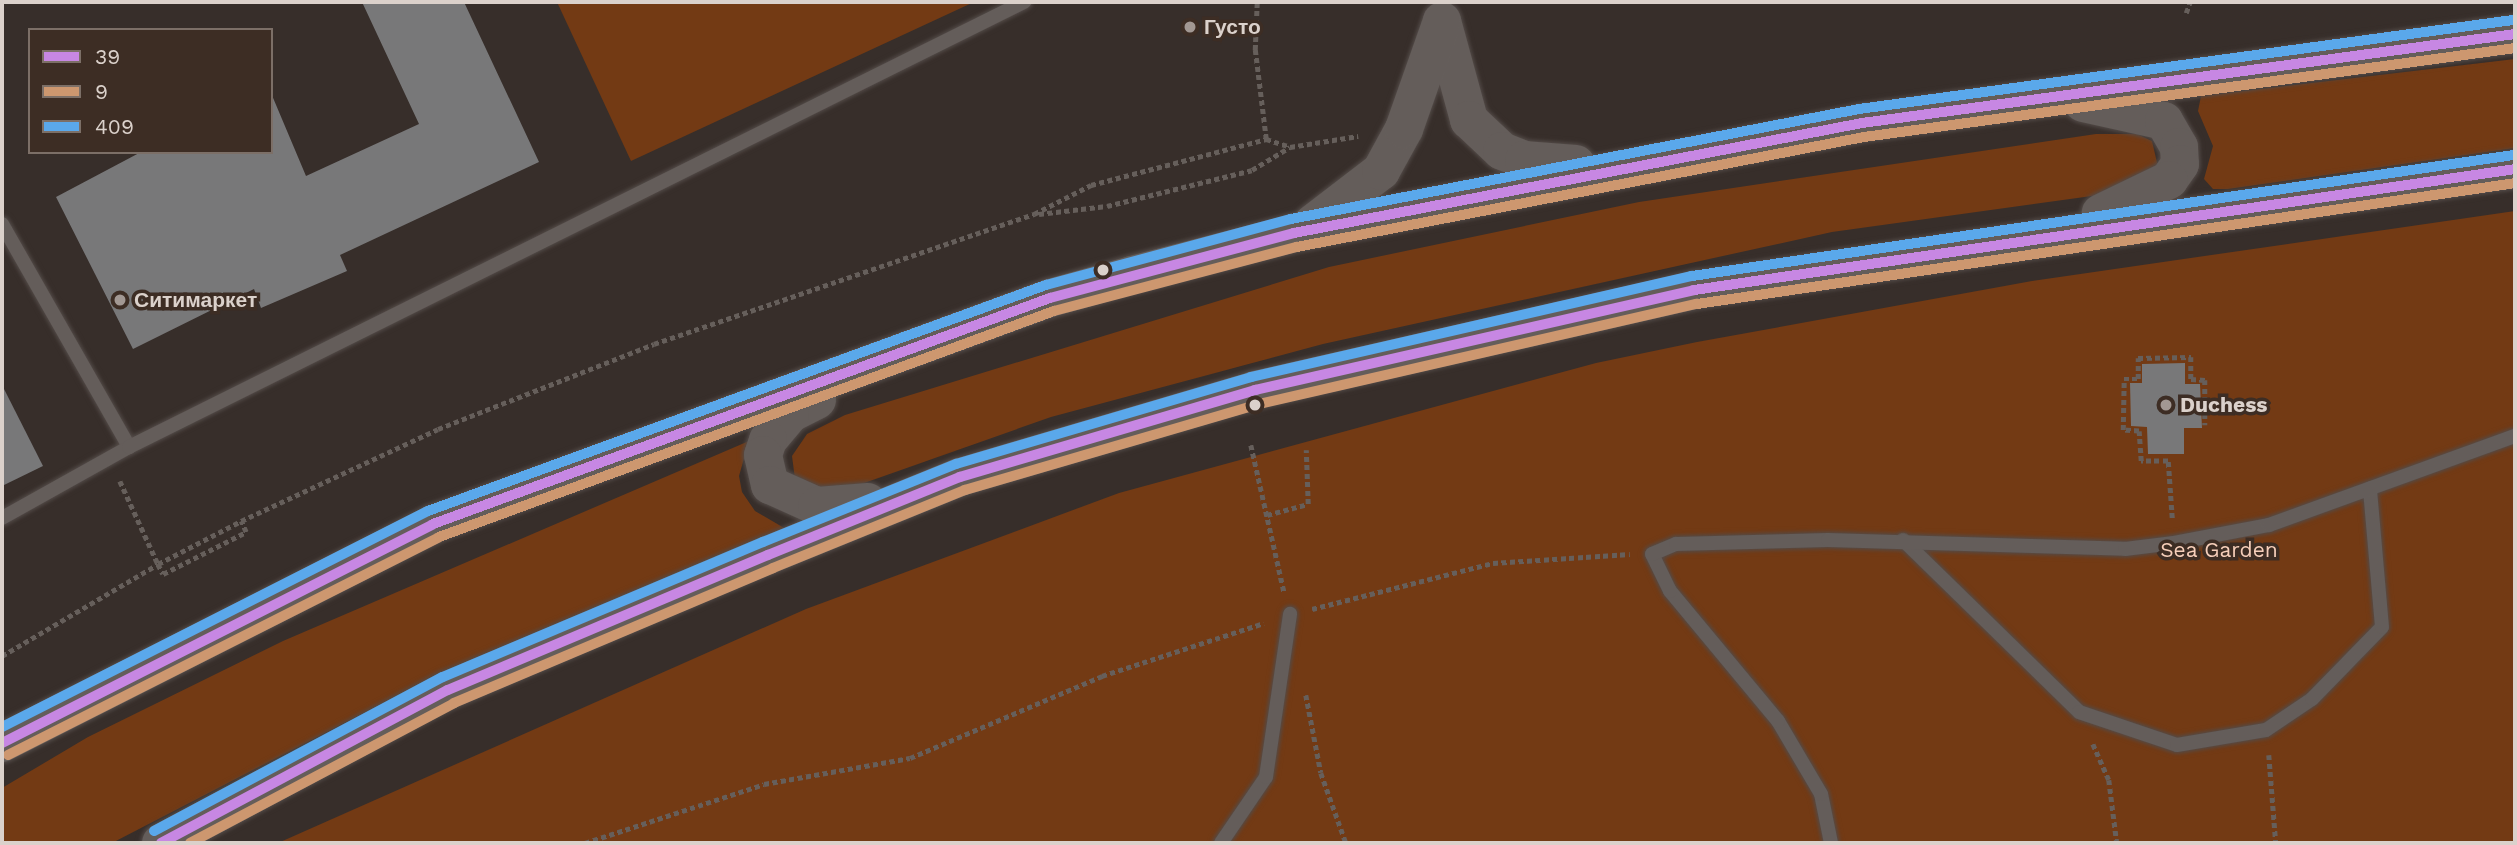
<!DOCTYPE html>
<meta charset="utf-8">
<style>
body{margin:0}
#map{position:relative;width:2517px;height:845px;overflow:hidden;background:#372e2a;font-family:"Work Sans",sans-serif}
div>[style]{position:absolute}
.green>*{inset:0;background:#733a14}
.building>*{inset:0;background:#787879}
.path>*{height:4.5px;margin-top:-2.25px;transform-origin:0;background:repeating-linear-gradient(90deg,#665f5b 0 5px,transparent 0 8.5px)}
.roads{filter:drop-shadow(0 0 2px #534b48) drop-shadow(0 0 2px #534b48)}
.service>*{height:14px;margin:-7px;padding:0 7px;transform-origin:7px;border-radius:7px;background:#645d5a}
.secondary>*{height:38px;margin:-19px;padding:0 19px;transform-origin:19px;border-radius:19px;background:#645d5a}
.bus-1>*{height:10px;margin:-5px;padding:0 5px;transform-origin:5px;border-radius:5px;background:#c787e3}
.bus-2>*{height:10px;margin:-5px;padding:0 5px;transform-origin:5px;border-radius:5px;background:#cd976f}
.bus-3>*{height:10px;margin:-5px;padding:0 5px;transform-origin:5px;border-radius:5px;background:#5aa8eb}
.dots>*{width:19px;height:19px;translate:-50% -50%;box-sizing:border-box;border:4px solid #3d2d24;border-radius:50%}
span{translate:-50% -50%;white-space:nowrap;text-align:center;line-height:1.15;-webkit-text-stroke:7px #3d2d24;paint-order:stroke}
.poi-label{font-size:21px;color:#dbd1cb;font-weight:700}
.left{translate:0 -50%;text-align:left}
.park-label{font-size:21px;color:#f7cfba}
.frame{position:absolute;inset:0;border:4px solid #dbd1cb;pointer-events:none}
.legend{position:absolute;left:28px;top:28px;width:245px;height:126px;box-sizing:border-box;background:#3d2d24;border:2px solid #7c6f67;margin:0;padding:9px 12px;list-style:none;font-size:21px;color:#dbd1cb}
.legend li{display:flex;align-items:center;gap:14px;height:35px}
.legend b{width:35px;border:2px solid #7c6f67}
</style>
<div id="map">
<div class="green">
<i style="clip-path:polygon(557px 2px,974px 2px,631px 161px)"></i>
<i style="clip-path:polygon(2515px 59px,2515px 148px,2228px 189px,2213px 189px,2204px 179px,2213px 146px,2198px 111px,2201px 96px)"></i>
<i style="clip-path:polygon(2096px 134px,2137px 134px,2152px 141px,2159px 171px,2128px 191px,1832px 232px,1323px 344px,1051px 417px,833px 494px,795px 479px,792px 456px,807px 434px,845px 415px,1329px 267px,1639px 202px)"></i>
<i style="clip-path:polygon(2515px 211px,2515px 843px,278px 843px,806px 609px,1119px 493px,1596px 363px,1697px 342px,2032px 281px)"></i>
<i style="clip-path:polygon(749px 441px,739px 476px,742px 492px,755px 511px,791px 532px,437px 675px,112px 843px,2px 843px,2px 788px,88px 737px,283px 641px)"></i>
</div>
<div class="building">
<i style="clip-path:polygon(362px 2px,464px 2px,539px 162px,340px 255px,347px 271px,261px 308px,254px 289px,133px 349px,56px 197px,141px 152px,271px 152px,271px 93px,306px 176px,419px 124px)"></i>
<i style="clip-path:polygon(2185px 363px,2185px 384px,2200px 384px,2202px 428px,2184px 428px,2184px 454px,2148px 454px,2147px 427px,2131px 426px,2130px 383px,2142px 383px,2142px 364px)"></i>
<i style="clip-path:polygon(2px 385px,43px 466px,2px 486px)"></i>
</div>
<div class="path">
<i style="left:2186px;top:13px;width:12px;rotate:-70deg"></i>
<i style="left:1266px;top:139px;width:25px;rotate:18deg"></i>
<i style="left:1039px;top:214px;width:68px;rotate:-6.7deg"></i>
<i style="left:1107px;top:206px;width:149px;rotate:-13.9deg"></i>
<i style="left:1252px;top:170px;width:44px;rotate:-31.2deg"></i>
<i style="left:1290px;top:147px;width:69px;rotate:-9.2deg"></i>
<i style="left:1251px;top:445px;width:150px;rotate:77.3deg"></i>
<i style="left:120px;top:481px;width:91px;rotate:65.4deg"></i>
<i style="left:158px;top:564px;width:93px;rotate:-27.4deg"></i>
<i style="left:1267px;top:515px;width:42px;rotate:-15deg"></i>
<i style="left:1308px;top:504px;width:54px;rotate:-92.1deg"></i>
<i style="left:2172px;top:518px;width:57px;rotate:-94deg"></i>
<i style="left:2168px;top:461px;width:27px;rotate:180deg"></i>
<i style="left:2141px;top:461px;width:30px;rotate:-94deg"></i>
<i style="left:2139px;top:431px;width:16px;rotate:-176deg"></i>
<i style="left:2123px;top:430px;width:51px;rotate:-88.9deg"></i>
<i style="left:2124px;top:379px;width:14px"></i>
<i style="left:2138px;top:379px;width:21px;rotate:-90deg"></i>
<i style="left:2138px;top:358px;width:53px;rotate:-1.1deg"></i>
<i style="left:2191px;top:357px;width:22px;rotate:90deg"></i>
<i style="left:2191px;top:379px;width:14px;rotate:4deg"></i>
<i style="left:2205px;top:380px;width:45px;rotate:90deg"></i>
<i style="left:1312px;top:609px;width:187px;rotate:-14.3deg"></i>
<i style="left:1493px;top:563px;width:137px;rotate:-3.8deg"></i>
<i style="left:2px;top:656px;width:181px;rotate:-30.5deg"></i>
<i style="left:158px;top:564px;width:11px;rotate:63deg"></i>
<i style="left:163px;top:574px;width:93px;rotate:-26.8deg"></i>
<i style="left:246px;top:532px;width:12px;rotate:-114deg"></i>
<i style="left:241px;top:521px;width:217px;rotate:-25deg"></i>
<i style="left:438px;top:429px;width:232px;rotate:-21.5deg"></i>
<i style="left:654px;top:344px;width:402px;rotate:-18.9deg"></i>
<i style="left:1034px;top:214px;width:64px;rotate:-27deg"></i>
<i style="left:1091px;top:185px;width:181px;rotate:-14.7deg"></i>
<i style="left:1266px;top:139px;width:90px;rotate:-97deg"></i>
<i style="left:1255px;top:50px;width:48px;rotate:-87.6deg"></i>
<i style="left:1306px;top:695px;width:79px;rotate:79.1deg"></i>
<i style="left:1321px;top:773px;width:74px;rotate:70.3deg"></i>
<i style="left:2093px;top:744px;width:39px;rotate:66deg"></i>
<i style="left:2109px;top:780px;width:64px;rotate:82.8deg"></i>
<i style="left:2269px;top:755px;width:88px;rotate:85.5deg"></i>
<i style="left:585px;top:843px;width:188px;rotate:-18.2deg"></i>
<i style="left:764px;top:784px;width:148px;rotate:-10.1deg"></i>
<i style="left:910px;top:758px;width:209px;rotate:-23.1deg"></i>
<i style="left:1102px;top:676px;width:170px;rotate:-18.1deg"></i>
</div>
<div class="roads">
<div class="service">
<i style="left:2px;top:224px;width:257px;rotate:60.3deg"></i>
<i style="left:2px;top:518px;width:145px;rotate:-29.2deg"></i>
<i style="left:129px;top:447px;width:1000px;rotate:-26.44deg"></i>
<i style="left:1903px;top:540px;width:246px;rotate:44.3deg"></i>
<i style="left:2079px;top:712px;width:103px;rotate:18.6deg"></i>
<i style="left:2177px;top:745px;width:90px;rotate:-9.6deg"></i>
<i style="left:2266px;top:730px;width:55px;rotate:-34deg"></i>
<i style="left:2312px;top:699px;width:100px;rotate:-45.8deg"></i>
<i style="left:2382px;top:627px;width:139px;rotate:-95deg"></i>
<i style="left:1221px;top:843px;width:80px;rotate:-55.7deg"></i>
<i style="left:1266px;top:777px;width:165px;rotate:-81.6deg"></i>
<i style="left:1831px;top:843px;width:50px;rotate:-101.5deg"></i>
<i style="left:1821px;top:794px;width:85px;rotate:-120.5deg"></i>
<i style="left:1778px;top:721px;width:169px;rotate:-129.7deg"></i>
<i style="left:1670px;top:591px;width:41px;rotate:-115.9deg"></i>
<i style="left:1652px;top:554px;width:26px;rotate:-23deg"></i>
<i style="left:1676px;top:544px;width:152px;rotate:-1.5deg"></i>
<i style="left:1828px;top:540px;width:297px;rotate:1.7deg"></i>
<i style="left:2125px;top:549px;width:49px;rotate:-7deg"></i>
<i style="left:2174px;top:543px;width:97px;rotate:-10.7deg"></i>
<i style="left:2269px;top:525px;width:262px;rotate:-19.9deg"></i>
</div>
<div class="secondary">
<i style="left:1442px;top:21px;width:103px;rotate:74.7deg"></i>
<i style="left:1469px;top:120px;width:45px;rotate:43.2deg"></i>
<i style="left:1502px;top:151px;width:24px;rotate:22deg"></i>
<i style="left:1524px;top:160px;width:52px;rotate:4.4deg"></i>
<i style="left:2083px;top:103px;width:83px;rotate:12.5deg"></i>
<i style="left:2164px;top:121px;width:30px;rotate:60deg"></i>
<i style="left:2179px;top:147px;width:17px;rotate:87deg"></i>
<i style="left:2180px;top:164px;width:19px;rotate:125deg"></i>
<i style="left:2169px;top:180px;width:76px;rotate:154.1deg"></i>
<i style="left:1312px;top:224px;width:87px;rotate:-37.5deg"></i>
<i style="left:1381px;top:171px;width:48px;rotate:-61.3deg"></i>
<i style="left:1404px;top:129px;width:114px;rotate:-70.6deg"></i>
<i style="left:817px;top:400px;width:30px;rotate:153deg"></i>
<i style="left:790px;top:414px;width:34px;rotate:130deg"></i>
<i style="left:768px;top:440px;width:16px;rotate:108deg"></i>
<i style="left:763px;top:455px;width:31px;rotate:77deg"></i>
<i style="left:770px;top:485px;width:51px;rotate:24.1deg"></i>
<i style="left:817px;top:506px;width:51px;rotate:-4.5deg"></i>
<i style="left:2px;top:743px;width:483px;rotate:-26.9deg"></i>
<i style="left:433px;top:524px;width:657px;rotate:-20.12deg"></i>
<i style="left:1050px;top:298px;width:85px;rotate:-15.7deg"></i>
<i style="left:1132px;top:275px;width:167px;rotate:-14.5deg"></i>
<i style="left:1294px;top:233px;width:579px;rotate:-10.96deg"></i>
<i style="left:1862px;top:123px;width:659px;rotate:-7.76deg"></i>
<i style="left:161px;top:843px;width:325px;rotate:-28.1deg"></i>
<i style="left:448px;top:690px;width:347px;rotate:-22.9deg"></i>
<i style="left:768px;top:555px;width:207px;rotate:-22.1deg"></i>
<i style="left:960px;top:477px;width:308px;rotate:-16.4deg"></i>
<i style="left:1255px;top:390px;width:450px;rotate:-12.8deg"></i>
<i style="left:1694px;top:290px;width:830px;rotate:-8.38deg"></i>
</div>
</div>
<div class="bus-1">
<i style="left:2px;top:743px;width:483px;rotate:-26.9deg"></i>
<i style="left:433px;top:524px;width:657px;rotate:-20.12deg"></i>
<i style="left:1050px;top:298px;width:253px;rotate:-14.9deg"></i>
<i style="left:1294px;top:233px;width:579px;rotate:-10.96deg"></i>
<i style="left:1862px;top:123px;width:659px;rotate:-7.76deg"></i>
<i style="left:161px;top:843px;width:325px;rotate:-28.1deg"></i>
<i style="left:448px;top:690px;width:347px;rotate:-22.9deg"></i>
<i style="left:768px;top:555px;width:207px;rotate:-22.1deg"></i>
<i style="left:960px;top:477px;width:308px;rotate:-16.4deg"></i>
<i style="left:1255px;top:390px;width:450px;rotate:-12.8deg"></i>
<i style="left:1694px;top:290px;width:830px;rotate:-8.38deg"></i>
</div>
<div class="bus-2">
<i style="left:8px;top:755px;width:483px;rotate:-26.8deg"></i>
<i style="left:439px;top:537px;width:655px;rotate:-20.18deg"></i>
<i style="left:1054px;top:311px;width:251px;rotate:-14.8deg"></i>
<i style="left:1297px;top:247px;width:578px;rotate:-10.98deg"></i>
<i style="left:1864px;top:137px;width:657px;rotate:-7.78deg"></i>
<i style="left:190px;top:843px;width:299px;rotate:-27.9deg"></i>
<i style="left:454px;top:703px;width:346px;rotate:-22.9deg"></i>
<i style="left:773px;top:568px;width:207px;rotate:-22.1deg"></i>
<i style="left:965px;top:490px;width:306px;rotate:-16.3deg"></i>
<i style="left:1259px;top:404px;width:449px;rotate:-12.9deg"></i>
<i style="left:1697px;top:304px;width:827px;rotate:-8.41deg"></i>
</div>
<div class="bus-3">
<i style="left:2px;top:727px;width:478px;rotate:-26.9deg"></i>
<i style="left:428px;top:511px;width:658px;rotate:-20.09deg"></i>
<i style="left:1046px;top:285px;width:254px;rotate:-15.1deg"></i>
<i style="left:1291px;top:219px;width:579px;rotate:-10.96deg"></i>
<i style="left:1859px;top:109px;width:660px;rotate:-7.75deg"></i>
<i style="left:154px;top:831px;width:327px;rotate:-28.1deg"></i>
<i style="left:443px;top:677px;width:347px;rotate:-22.9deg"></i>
<i style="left:763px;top:542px;width:208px;rotate:-22deg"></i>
<i style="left:956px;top:464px;width:308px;rotate:-16.4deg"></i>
<i style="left:1251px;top:377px;width:452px;rotate:-12.9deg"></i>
<i style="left:1692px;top:276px;width:830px;rotate:-8.38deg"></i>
</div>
<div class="dots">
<i style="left:1190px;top:27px;background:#a29893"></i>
<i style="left:1103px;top:270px;background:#dbd1cb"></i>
<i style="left:120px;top:300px;background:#a29893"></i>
<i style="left:1255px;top:405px;background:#dbd1cb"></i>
<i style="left:2166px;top:405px;background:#a29893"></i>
</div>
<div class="poi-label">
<span class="left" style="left:1204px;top:27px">Густо</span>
<span class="left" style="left:134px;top:300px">Ситимаркет</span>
<span class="left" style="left:2180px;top:405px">Duchess</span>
</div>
<div class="park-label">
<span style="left:2219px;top:550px">Sea Garden</span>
</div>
<div class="frame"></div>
<ul class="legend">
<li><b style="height:9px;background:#c787e3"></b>39</li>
<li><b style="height:9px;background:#cd976f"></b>9</li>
<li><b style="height:9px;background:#5aa8eb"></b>409</li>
</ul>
</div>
